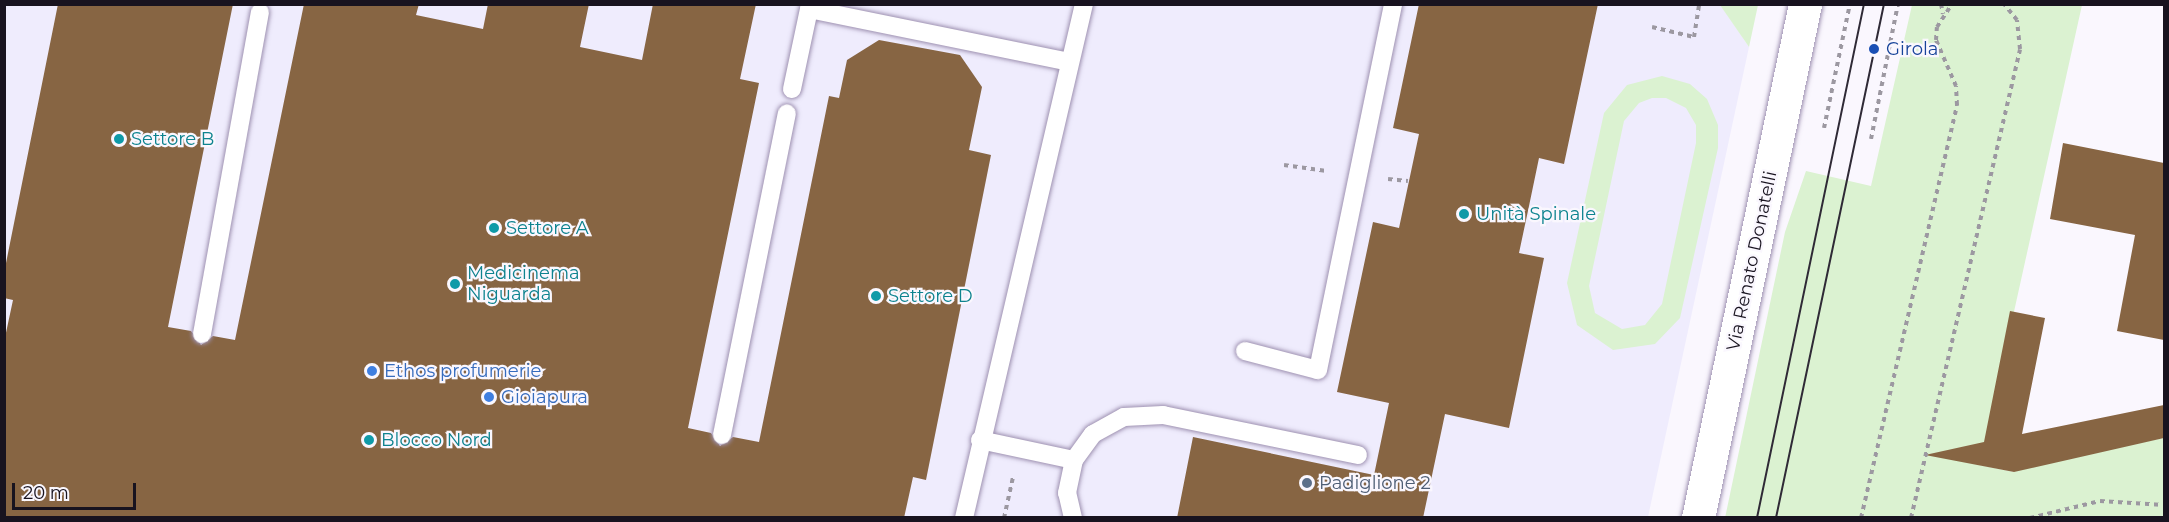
<!DOCTYPE html>
<meta charset="utf-8">
<style>
body{margin:0}
#map{position:relative;width:2169px;height:522px;overflow:hidden;background:#faf7fe;font-family:Montserrat,sans-serif}
div>[style]{position:absolute}
.medical>*{inset:0;background:#efecfd}
.green>*{inset:0;background:#dbf2d1}
.building>*{inset:0;background:#876543}
.path>*{height:4px;margin-top:-2px;transform-origin:0;background:repeating-linear-gradient(90deg,#9c98a1 0 4.5px,transparent 0 9px)}
.roads{filter:drop-shadow(0 0 2px #9e91b1) drop-shadow(0 0 2px #9e91b1)}
.lane>*{height:18px;margin:-9px;padding:0 9px;transform-origin:9px;border-radius:9px;background:#fff}
.secondary>*{height:33px;margin:-16.5px;padding:0 16.5px;transform-origin:16.5px;border-radius:16.5px;background:#fff}
.tram>*{height:1.5px;margin:-0.75px;padding:0 0.75px;transform-origin:0.75px;border-radius:0.75px;background:#2f2a36}
.dots>*{width:16px;height:16px;translate:-50% -50%;box-sizing:border-box;border:3px solid #faf7fe;border-radius:50%}
span{translate:-50% -50%;white-space:nowrap;text-align:center;line-height:1.15;-webkit-text-stroke:4.5px #faf7fe;paint-order:stroke}
.transit-label{font-size:18px;color:#164399}
.left{translate:0 -50%;text-align:left}
.culture-label{font-size:18px;color:#0d838f}
.street-label{font-size:18px;color:#18131f}
.shop-label{font-size:18px;color:#366cbe}
.service-label{font-size:18px;color:#4e5e75}
.frame{position:absolute;inset:0;border:6px solid #18131f;pointer-events:none}
.scale{position:absolute;left:12px;top:483px;width:124px;height:27px;box-sizing:border-box;border:3px solid #18131f;border-top:0;padding-left:8px;font-size:18px;line-height:21px;white-space:nowrap;color:#18131f;-webkit-text-stroke:4px #faf7fe;paint-order:stroke}
</style>
<div id="map">
<div class="medical">
<i style="clip-path:polygon(1720px 4px,1749px 47px,1648px 517px,5px 518px,4px 5px)"></i>
</div>
<div class="green">
<i style="clip-path:polygon(1720px 5px,1758px 5px,1749px 47px)"></i>
<i style="clip-path:polygon(1912px 5px,2082px 5px,1980px 465px,2014px 472px,2015px 467px,2164px 438px,2164px 517px,1725px 518px,1785px 232px,1806px 171px,1871px 186px)"></i>
<i style="clip-path:polygon(evenodd,1662px 76px,1690px 84px,1707px 99px,1718px 125px,1718px 148px,1680px 318px,1655px 344px,1613px 350px,1577px 325px,1567px 283px,1604px 113px,1627px 85px,1662px 76px,1652px 98px,1666px 98px,1686px 108px,1696px 125px,1696px 143px,1662px 304px,1645px 325px,1622px 329px,1595px 313px,1589px 286px,1624px 121px,1639px 103px,1652px 98px)"></i>
</div>
<div class="building">
<i style="clip-path:polygon(58px 4px,233px 4px,168px 327px,191px 331px,201px 345px,213px 336px,235px 340px,304px 4px,419px 4px,416px 15px,483px 29px,488px 4px,589px 4px,580px 47px,642px 60px,653px 4px,756px 4px,740px 79px,759px 83px,688px 428px,711px 433px,720px 446px,733px 437px,759px 442px,829px 96px,839px 98px,847px 60px,879px 40px,960px 55px,982px 87px,969px 150px,991px 155px,926px 480px,913px 477px,904px 518px,4px 518px,4px 342px,13px 300px,4px 298px,4px 273px)"></i>
<i style="clip-path:polygon(1419px 4px,1598px 4px,1564px 164px,1539px 158px,1529px 206px,1519px 253px,1544px 258px,1509px 428px,1445px 414px,1423px 518px,1177px 518px,1193px 437px,1374px 475px,1389px 403px,1337px 392px,1373px 222px,1399px 228px,1419px 134px,1393px 128px)"></i>
<i style="clip-path:polygon(2063px 143px,2164px 163px,2164px 340px,2117px 331px,2135px 235px,2050px 219px)"></i>
<i style="clip-path:polygon(2010px 311px,2045px 318px,2022px 434px,2164px 405px,2164px 438px,2014px 472px,1925px 455px,1984px 442px)"></i>
</div>
<div class="path">
<i style="left:1941px;top:4px;width:10px;rotate:79deg"></i>
<i style="left:1652px;top:27px;width:43px;rotate:13.4deg"></i>
<i style="left:1694px;top:37px;width:33px;rotate:-81deg"></i>
<i style="left:1824px;top:128px;width:127px;rotate:-78.2deg"></i>
<i style="left:1871px;top:139px;width:138px;rotate:-78.7deg"></i>
<i style="left:1284px;top:165px;width:43px;rotate:7.9deg"></i>
<i style="left:1388px;top:179px;width:20px;rotate:6deg"></i>
<i style="left:1004px;top:518px;width:42px;rotate:-77.6deg"></i>
<i style="left:1861px;top:518px;width:424px;rotate:-76.9deg"></i>
<i style="left:1957px;top:105px;width:19px;rotate:-93deg"></i>
<i style="left:1956px;top:86px;width:50px;rotate:-113.5deg"></i>
<i style="left:1936px;top:40px;width:13px;rotate:-86deg"></i>
<i style="left:1937px;top:27px;width:27px;rotate:-57deg"></i>
<i style="left:1911px;top:518px;width:481px;rotate:-76.9deg"></i>
<i style="left:2020px;top:49px;width:29px;rotate:-96deg"></i>
<i style="left:2017px;top:20px;width:21px;rotate:-129deg"></i>
<i style="left:2030px;top:518px;width:72px;rotate:-13.7deg"></i>
<i style="left:2100px;top:501px;width:64px;rotate:3.6deg"></i>
</div>
<div class="roads">
<div class="lane">
<i style="left:792px;top:89px;width:82px;rotate:-78deg"></i>
<i style="left:809px;top:9px;width:266px;rotate:11.5deg"></i>
<i style="left:202px;top:334px;width:327px;rotate:-79.8deg"></i>
<i style="left:1245px;top:351px;width:75px;rotate:14.6deg"></i>
<i style="left:1318px;top:370px;width:374px;rotate:-78.4deg"></i>
<i style="left:722px;top:435px;width:328px;rotate:-78.6deg"></i>
<i style="left:980px;top:440px;width:96px;rotate:12deg"></i>
<i style="left:964px;top:518px;width:528px;rotate:-76.86deg"></i>
<i style="left:1073px;top:518px;width:26px;rotate:-103deg"></i>
<i style="left:1067px;top:493px;width:34px;rotate:-78deg"></i>
<i style="left:1074px;top:460px;width:32px;rotate:-54deg"></i>
<i style="left:1093px;top:434px;width:35px;rotate:-29deg"></i>
<i style="left:1124px;top:417px;width:39px;rotate:-3deg"></i>
<i style="left:1163px;top:415px;width:199px;rotate:11.6deg"></i>
</div>
<div class="secondary">
<i style="left:1698px;top:518px;width:525px;rotate:-78.24deg"></i>
</div>
</div>
<div class="tram">
<i style="left:1757px;top:518px;width:525px;rotate:-78.24deg"></i>
<i style="left:1776px;top:518px;width:525px;rotate:-78.13deg"></i>
</div>
<div class="dots">
<i style="left:1874px;top:49px;background:#1a4fb4"></i>
<i style="left:119px;top:139px;background:#0f9aa8"></i>
<i style="left:1464px;top:214px;background:#0f9aa8"></i>
<i style="left:494px;top:228px;background:#0f9aa8"></i>
<i style="left:455px;top:284px;background:#0f9aa8"></i>
<i style="left:876px;top:296px;background:#0f9aa8"></i>
<i style="left:372px;top:371px;background:#3f7fe0"></i>
<i style="left:489px;top:397px;background:#3f7fe0"></i>
<i style="left:369px;top:440px;background:#0f9aa8"></i>
<i style="left:1307px;top:483px;background:#5c6f8a"></i>
</div>
<div class="transit-label">
<span class="left" style="left:1886px;top:49px">Girola</span>
</div>
<div class="culture-label">
<span class="left" style="left:131px;top:139px">Settore B</span>
<span class="left" style="left:1476px;top:214px">Unità Spinale</span>
<span class="left" style="left:506px;top:228px">Settore A</span>
<span class="left" style="left:467px;top:284px">Medicinema<br>Niguarda</span>
<span class="left" style="left:888px;top:296px">Settore D</span>
<span class="left" style="left:381px;top:440px">Blocco Nord</span>
</div>
<div class="street-label">
<span style="left:1752px;top:261px;rotate:-78deg">Via Renato Donatelli</span>
</div>
<div class="shop-label">
<span class="left" style="left:384px;top:371px">Ethos profumerie</span>
<span class="left" style="left:501px;top:397px">Gioiapura</span>
</div>
<div class="service-label">
<span class="left" style="left:1319px;top:483px">Padiglione 2</span>
</div>
<div class="frame"></div>
<div class="scale">20 m</div>
</div>
